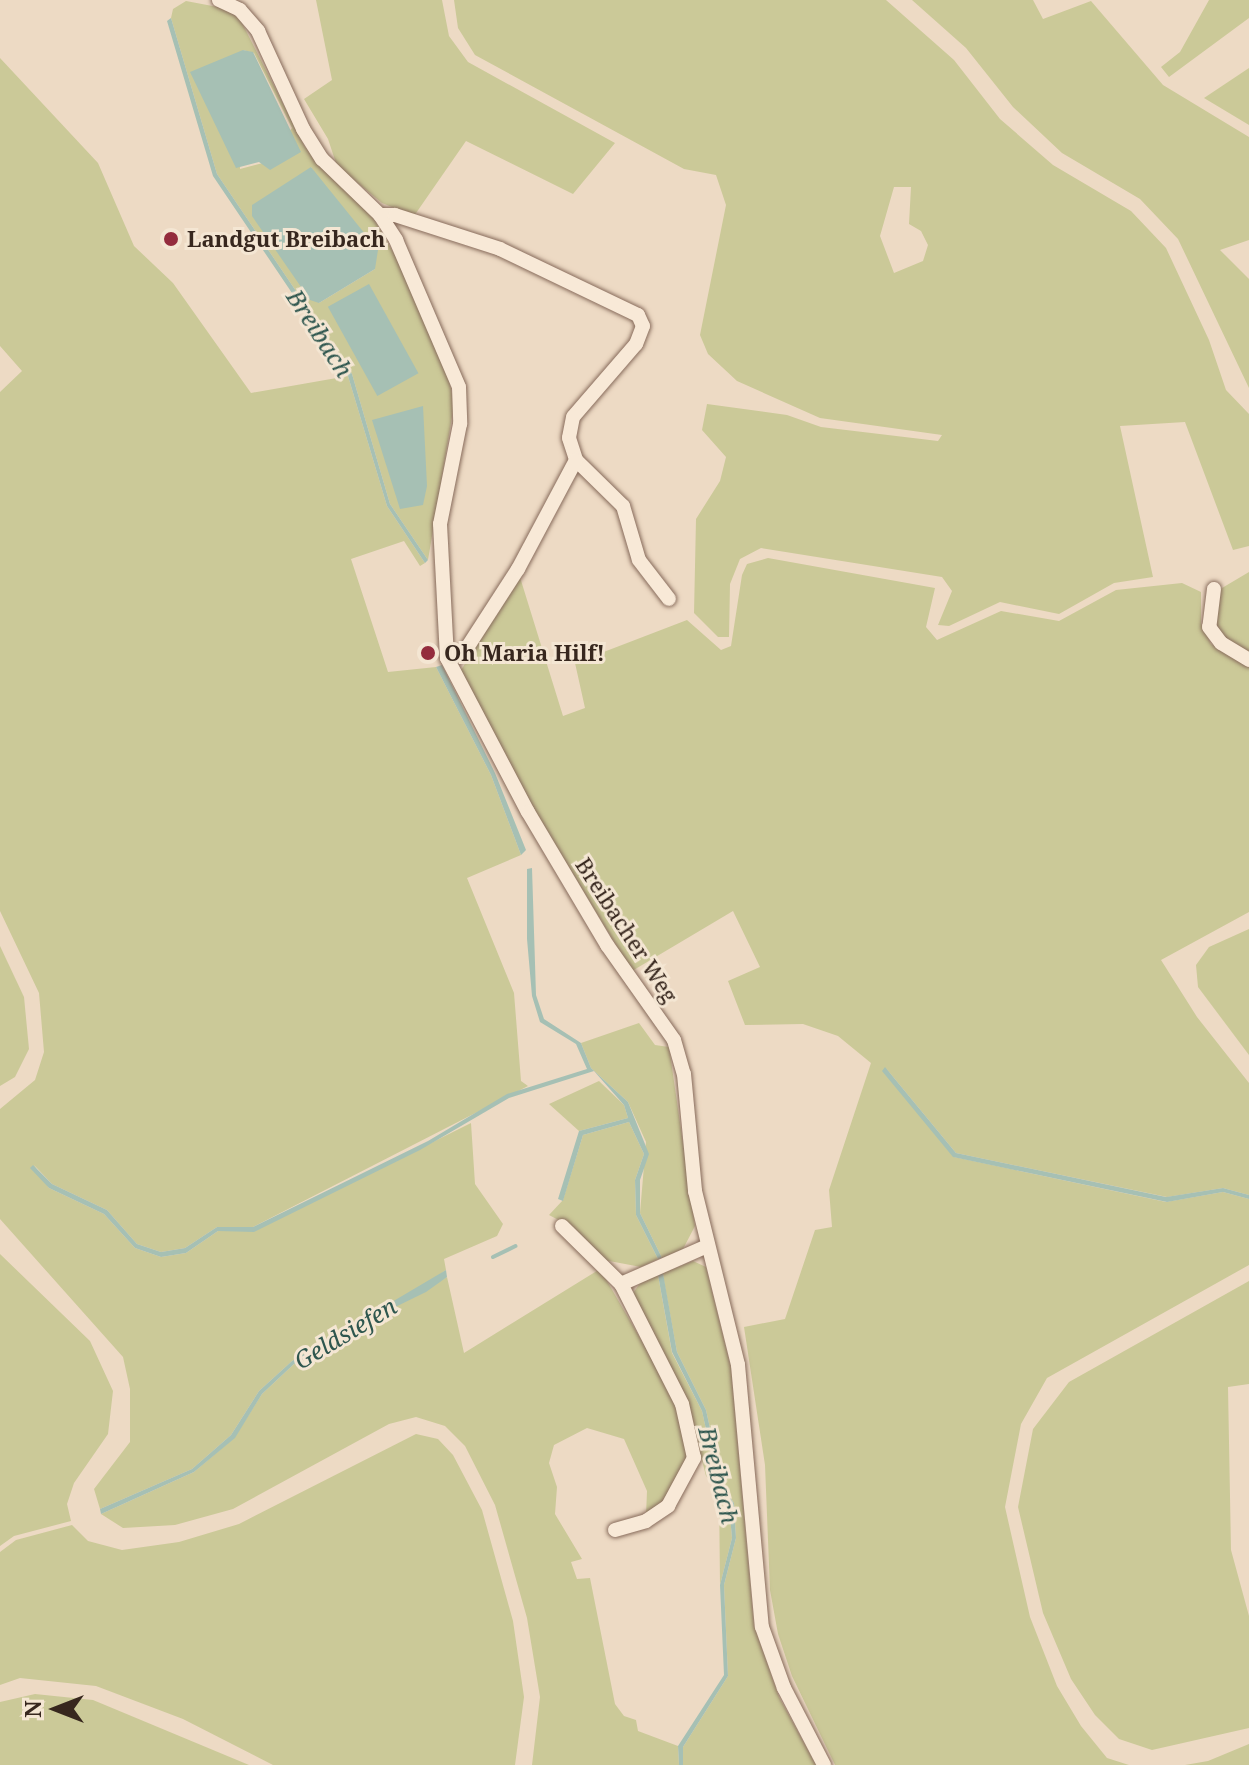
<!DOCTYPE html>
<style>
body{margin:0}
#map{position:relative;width:1249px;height:1765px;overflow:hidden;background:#eddac4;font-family:"Noto Serif",serif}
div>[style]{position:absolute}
.green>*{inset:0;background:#cbc998}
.water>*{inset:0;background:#a6c0b4;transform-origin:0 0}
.stream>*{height:4px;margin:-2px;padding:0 2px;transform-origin:2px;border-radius:2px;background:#a6c0b4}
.roads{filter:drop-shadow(0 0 2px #876b5b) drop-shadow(0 0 2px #876b5b)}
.minor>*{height:14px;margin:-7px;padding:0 7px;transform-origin:7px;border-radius:7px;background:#f8e9d7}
.dots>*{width:22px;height:22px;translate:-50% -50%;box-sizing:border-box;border:4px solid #f4e6d3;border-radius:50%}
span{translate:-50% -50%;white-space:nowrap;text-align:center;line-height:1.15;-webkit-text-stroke:6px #f4e6d3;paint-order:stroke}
.poi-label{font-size:22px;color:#37271e;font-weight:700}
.left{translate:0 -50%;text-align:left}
.street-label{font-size:22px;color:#37271e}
.water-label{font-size:24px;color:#2e564e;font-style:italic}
.north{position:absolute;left:16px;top:1669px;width:80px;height:80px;-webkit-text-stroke:6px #f4e6d3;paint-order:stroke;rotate:270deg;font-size:22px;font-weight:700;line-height:32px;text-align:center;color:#37271e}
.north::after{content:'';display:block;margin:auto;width:28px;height:36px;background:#37271e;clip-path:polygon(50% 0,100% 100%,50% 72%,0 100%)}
</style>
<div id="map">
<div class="green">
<i style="clip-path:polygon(316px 0,442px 0,449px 36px,468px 62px,615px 143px,573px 194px,466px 141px,414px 216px,382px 203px,337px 166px,328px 139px,304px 99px,332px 80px)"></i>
<i style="clip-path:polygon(evenodd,454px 0,886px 0,954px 60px,1000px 119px,1053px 165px,1131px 211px,1166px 248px,1209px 340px,1226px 390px,1249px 414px,1249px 546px,1233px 550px,1185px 422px,1120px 426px,1153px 577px,1114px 583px,1059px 614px,1000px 602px,949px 626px,938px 625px,952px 591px,942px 577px,761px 548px,740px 559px,730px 584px,729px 637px,718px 637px,694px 613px,696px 519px,720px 481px,726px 457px,702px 430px,707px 404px,787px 415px,821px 427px,938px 441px,942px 435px,820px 418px,737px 381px,708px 354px,700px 335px,726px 205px,716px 175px,684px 169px,475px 55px,458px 28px,454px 0,894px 187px,911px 187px,909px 224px,921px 231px,928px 245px,923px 261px,894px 273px,880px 236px,894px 187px)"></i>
<i style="clip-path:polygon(912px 0,1033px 0,1043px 19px,1091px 1px,1163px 85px,1249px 137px,1249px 240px,1220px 250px,1249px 279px,1249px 388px,1178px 239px,1140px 199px,1062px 153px,1013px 107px,966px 48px)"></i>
<i style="clip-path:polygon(1209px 0,1249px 0,1249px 18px,1169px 77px,1161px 67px,1180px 52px)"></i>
<i style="clip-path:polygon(evenodd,186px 1px,223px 8px,240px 19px,305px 147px,372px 216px,399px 262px,449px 380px,454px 405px,428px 560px,390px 504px,352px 374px,217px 174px,171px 18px,173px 9px,186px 1px,243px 50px,254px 53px,292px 128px,263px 163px,240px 169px,243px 50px,186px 1px,311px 167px,375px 269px,319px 303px,311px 167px)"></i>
<i style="clip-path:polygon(0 58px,98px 163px,134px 246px,173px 283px,251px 393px,348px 376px,387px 506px,425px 563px,420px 566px,404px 541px,351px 559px,388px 672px,436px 667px,491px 775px,521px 855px,467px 878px,514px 993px,521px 1081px,528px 1086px,253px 1227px,217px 1227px,185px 1248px,161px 1252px,137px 1244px,107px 1210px,52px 1184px,34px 1165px,49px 1188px,104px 1214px,135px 1248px,161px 1257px,186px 1253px,218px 1231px,254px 1231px,471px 1123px,475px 1184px,503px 1224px,497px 1236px,444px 1259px,446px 1270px,423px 1286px,292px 1361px,259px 1391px,231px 1435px,192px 1469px,100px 1509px,94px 1489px,130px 1442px,130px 1389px,123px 1357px,0 1219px,0 1109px,35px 1080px,44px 1052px,39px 993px,0 911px,0 392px,22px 371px,0 346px)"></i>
<i style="clip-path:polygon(1249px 68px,1249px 125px,1204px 98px)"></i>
<i style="clip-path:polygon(768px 558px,935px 588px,926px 627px,937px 640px,1001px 611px,1059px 621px,1116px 590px,1182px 583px,1201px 592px,1201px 623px,1211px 644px,1249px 667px,1249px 912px,1161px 960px,1197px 1017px,1249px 1083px,1249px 1195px,1223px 1188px,1167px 1197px,956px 1153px,885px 1067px,954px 1157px,1166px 1202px,1223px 1192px,1249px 1199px,1249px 1265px,1047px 1378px,1021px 1424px,1005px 1507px,1030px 1617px,1057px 1686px,1081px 1726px,1107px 1758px,1129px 1765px,835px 1765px,792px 1676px,778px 1634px,770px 1590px,765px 1465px,744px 1327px,785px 1319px,815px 1230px,832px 1227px,829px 1190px,871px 1063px,838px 1036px,803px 1024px,745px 1025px,728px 981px,760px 967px,733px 911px,632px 971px,529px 802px,460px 672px,519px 574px,563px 716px,585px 708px,575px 663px,687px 620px,721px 650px,731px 646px,742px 575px,747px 564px)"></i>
<i style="clip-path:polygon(1249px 572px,1249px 652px,1227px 641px,1214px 625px,1213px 609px,1222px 588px)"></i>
<i style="clip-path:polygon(1249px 929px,1249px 1055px,1198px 987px,1196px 965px,1209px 947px)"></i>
<i style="clip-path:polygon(0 946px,24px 997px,29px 1049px,15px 1077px,0 1086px)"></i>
<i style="clip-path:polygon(639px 1023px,655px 1045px,669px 1047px,695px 1226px,683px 1249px,662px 1258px,640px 1213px,646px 1142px,628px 1102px,591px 1068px,581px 1043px)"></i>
<i style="clip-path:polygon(599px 1081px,624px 1105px,628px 1118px,579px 1131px,549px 1104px)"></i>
<i style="clip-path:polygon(629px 1122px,644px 1154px,635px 1180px,636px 1215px,658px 1259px,641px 1267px,604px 1260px,568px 1225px,549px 1215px,563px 1200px,583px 1135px)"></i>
<i style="clip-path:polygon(0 1254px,90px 1341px,113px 1391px,108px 1434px,74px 1483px,67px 1504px,71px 1521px,14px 1536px,0 1546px)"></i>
<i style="clip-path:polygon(693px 1261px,706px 1267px,731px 1368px,754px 1626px,779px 1697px,816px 1765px,683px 1765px,683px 1747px,728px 1676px,724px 1585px,736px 1538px,734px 1503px,723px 1487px,706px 1410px,677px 1352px,664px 1281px,663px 1273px)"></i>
<i style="clip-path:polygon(600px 1269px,679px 1405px,689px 1453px,664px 1505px,646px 1516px,647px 1491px,624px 1439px,587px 1428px,554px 1445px,549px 1463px,557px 1487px,555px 1514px,582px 1559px,571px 1562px,577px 1579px,590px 1578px,615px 1704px,624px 1716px,636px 1720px,638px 1731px,678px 1746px,679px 1765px,532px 1765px,540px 1697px,527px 1618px,495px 1505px,465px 1446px,445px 1426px,416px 1417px,389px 1424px,233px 1509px,175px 1525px,123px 1528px,101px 1514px,194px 1472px,234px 1438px,262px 1394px,294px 1364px,447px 1277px,464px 1353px)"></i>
<i style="clip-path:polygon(658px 1275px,672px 1353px,702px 1411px,719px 1489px,729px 1504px,732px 1538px,720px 1585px,719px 1489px,706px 1476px,695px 1433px,633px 1293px,641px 1282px)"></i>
<i style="clip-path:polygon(1249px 1281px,1249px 1384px,1228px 1387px,1231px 1550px,1249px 1616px,1249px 1728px,1152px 1750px,1119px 1739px,1095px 1715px,1071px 1679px,1043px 1613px,1018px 1507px,1033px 1429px,1069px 1382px)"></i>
<i style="clip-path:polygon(416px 1434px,438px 1439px,453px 1455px,482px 1510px,513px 1621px,524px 1697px,515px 1765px,273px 1765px,183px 1719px,96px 1686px,20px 1678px,0 1685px,0 1552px,16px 1540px,72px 1525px,88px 1541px,122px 1550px,179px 1542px,239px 1524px)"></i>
<i style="clip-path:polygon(35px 1694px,93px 1700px,249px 1765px,0 1765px,0 1702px)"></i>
<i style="clip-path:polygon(1249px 1744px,1249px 1765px,1185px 1765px,1208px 1761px)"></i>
</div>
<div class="water">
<i style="clip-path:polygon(171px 18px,217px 174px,352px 374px,390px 504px,428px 560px,425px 563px,387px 506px,348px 376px,213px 176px,167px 21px)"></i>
<i style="clip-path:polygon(243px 50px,253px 52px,301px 152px,270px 170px,259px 162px,236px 168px,190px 72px)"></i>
<i style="clip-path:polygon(311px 167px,378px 250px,375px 269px,319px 303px,310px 300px,252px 216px,252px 205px)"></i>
<i style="left:369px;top:284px;width:102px;height:47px;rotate:61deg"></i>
<i style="clip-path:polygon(423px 406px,427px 486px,423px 505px,400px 509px,372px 420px)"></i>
<i style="clip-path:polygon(442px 665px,495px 773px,526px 850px,521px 855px,491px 775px,436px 667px)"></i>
<i style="clip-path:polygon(532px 868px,536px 995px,544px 1019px,581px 1043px,591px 1068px,628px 1102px,649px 1154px,640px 1180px,640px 1213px,662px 1258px,658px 1259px,636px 1215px,635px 1180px,644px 1154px,629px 1122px,583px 1135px,563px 1201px,558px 1199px,579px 1131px,628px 1118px,624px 1105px,594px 1071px,509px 1098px,420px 1150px,254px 1232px,218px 1231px,186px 1253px,161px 1257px,135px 1248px,104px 1214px,49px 1188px,30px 1168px,33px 1165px,52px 1184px,107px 1210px,137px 1244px,161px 1252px,185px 1248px,217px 1227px,253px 1227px,428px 1141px,507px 1094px,587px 1069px,576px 1044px,540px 1022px,532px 996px,527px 939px,527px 869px)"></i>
<i style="clip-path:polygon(885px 1067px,956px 1153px,1166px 1197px,1223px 1188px,1249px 1195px,1249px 1199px,1223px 1192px,1167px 1202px,953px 1157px,882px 1071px)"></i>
<i style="clip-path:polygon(446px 1270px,447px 1277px,426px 1292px,346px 1331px,331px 1347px,294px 1364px,262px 1394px,235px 1438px,194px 1472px,101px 1514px,100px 1509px,192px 1469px,231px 1435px,259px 1391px,292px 1361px)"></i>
<i style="clip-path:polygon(663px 1273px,677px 1352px,706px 1410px,723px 1487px,734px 1503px,736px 1538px,724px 1585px,728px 1676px,683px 1747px,683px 1765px,679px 1765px,678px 1746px,724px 1675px,720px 1585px,732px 1538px,729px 1505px,719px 1489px,702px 1411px,672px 1352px,658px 1275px)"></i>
</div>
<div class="stream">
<i style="left:493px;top:1257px;width:25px;rotate:-26deg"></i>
</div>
<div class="roads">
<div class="minor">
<i style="left:219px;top:0;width:23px;rotate:25deg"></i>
<i style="left:240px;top:10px;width:28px;rotate:49deg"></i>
<i style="left:258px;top:31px;width:108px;rotate:65.3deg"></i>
<i style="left:303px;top:129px;width:36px;rotate:58deg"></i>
<i style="left:322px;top:159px;width:81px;rotate:44deg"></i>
<i style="left:380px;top:215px;width:30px;rotate:57deg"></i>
<i style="left:396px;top:240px;width:160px;rotate:66.8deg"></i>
<i style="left:459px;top:387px;width:37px;rotate:88deg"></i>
<i style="left:460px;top:424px;width:102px;rotate:101.3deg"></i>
<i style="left:440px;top:524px;width:134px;rotate:87deg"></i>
<i style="left:447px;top:658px;width:174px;rotate:62.3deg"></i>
<i style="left:528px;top:812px;width:155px;rotate:59.3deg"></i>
<i style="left:607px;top:945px;width:116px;rotate:54.8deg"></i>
<i style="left:674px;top:1040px;width:35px;rotate:74deg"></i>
<i style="left:684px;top:1074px;width:118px;rotate:84.6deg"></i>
<i style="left:695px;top:1191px;width:179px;rotate:76.1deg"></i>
<i style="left:738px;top:1365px;width:263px;rotate:84.8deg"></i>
<i style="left:762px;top:1627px;width:65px;rotate:70.2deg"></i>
<i style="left:784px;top:1688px;width:87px;rotate:62.5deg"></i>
<i style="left:380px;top:215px;width:15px"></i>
<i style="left:395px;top:215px;width:110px;rotate:17.9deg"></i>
<i style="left:500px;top:249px;width:153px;rotate:25.6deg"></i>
<i style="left:638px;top:315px;width:12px;rotate:66deg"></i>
<i style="left:643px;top:326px;width:19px;rotate:111deg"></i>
<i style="left:636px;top:344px;width:96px;rotate:130.8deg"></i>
<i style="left:573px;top:417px;width:21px;rotate:101deg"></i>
<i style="left:569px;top:438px;width:23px;rotate:72deg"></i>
<i style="left:576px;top:460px;width:66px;rotate:44.4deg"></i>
<i style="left:623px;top:506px;width:56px;rotate:73.5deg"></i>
<i style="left:639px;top:560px;width:49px;rotate:52.4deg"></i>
<i style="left:1214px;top:589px;width:38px;rotate:97deg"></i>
<i style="left:1209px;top:627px;width:20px;rotate:53deg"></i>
<i style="left:1221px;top:643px;width:33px;rotate:31deg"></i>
<i style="left:447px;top:658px;width:16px;rotate:-14deg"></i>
<i style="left:463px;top:654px;width:101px;rotate:-57.1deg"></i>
<i style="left:518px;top:569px;width:123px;rotate:-62deg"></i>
<i style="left:562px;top:1226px;width:83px;rotate:44.5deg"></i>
<i style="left:621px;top:1284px;width:94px;rotate:-23.8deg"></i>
<i style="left:615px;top:1530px;width:32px;rotate:-16deg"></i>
<i style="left:646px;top:1521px;width:27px;rotate:-34deg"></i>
<i style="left:668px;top:1506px;width:55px;rotate:-61.6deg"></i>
<i style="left:694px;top:1458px;width:55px;rotate:-102.5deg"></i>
<i style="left:682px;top:1404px;width:135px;rotate:-116.9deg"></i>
</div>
</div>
<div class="dots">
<i style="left:171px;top:239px;background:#942c3d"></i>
<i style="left:428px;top:653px;background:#942c3d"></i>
</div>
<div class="poi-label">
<span class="left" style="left:187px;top:239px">Landgut Breibach</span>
<span class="left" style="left:444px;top:653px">Oh Maria Hilf!</span>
</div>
<div class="street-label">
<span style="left:627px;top:930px;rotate:57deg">Breibacher Weg</span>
</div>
<div class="water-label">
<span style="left:320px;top:333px;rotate:57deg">Breibach</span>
<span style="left:345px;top:1333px;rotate:-31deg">Geldsiefen</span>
<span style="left:719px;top:1475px;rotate:76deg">Breibach</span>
</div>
<div class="north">N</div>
</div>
